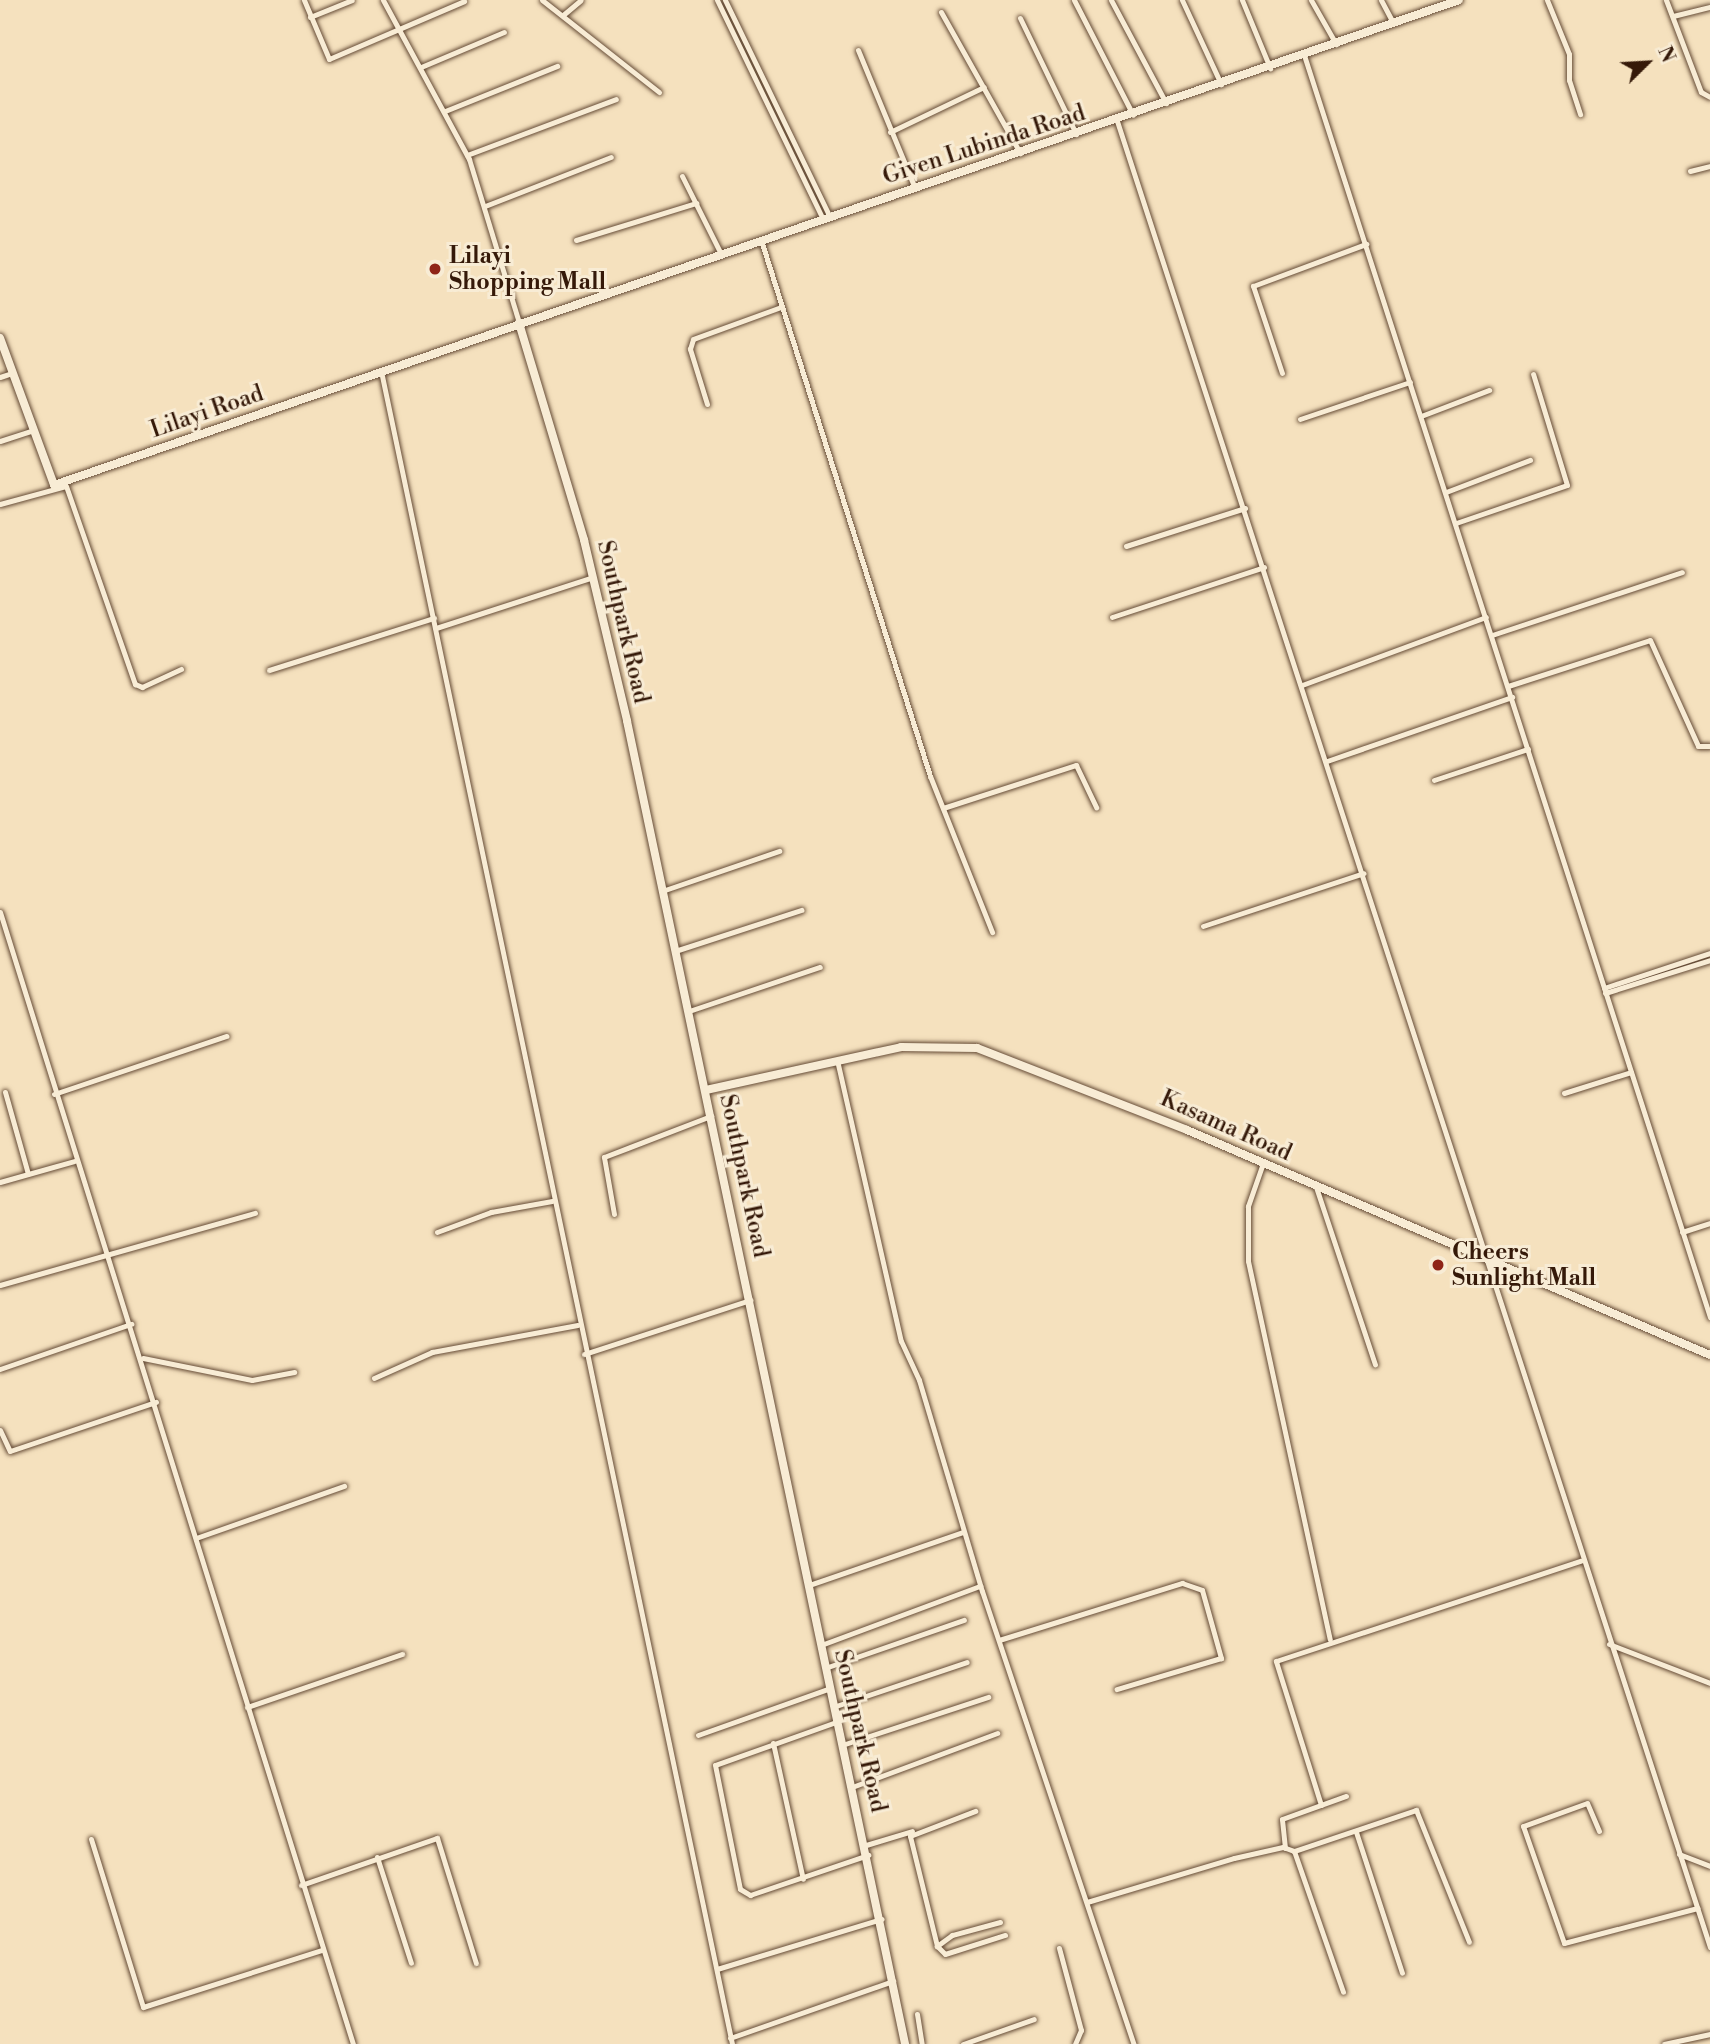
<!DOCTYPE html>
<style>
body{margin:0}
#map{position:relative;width:1710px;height:2044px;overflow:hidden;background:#f5e1be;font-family:"Libre Bodoni",serif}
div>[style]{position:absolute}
.roads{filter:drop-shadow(0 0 2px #654b36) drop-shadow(0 0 2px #654b36)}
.street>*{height:5px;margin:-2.5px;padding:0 2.5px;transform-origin:2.5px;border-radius:2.5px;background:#f8ecd5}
.secondary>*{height:8px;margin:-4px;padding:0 4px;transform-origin:4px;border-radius:4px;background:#f8ecd5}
.dots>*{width:19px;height:19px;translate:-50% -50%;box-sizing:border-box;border:4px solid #f8ecd5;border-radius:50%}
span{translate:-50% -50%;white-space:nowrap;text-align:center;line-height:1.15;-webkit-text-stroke:6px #f8ecd5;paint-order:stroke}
.street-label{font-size:23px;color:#351909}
.poi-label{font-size:23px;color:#351909;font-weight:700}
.left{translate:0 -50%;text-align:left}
.north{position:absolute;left:1612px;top:28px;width:70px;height:70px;-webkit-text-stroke:5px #f8ecd5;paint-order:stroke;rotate:66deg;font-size:19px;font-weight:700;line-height:28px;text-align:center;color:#351909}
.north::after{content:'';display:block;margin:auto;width:24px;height:32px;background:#351909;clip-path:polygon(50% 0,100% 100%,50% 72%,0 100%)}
</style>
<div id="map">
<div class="roads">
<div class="street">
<i style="left:304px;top:0;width:64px;rotate:67deg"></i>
<i style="left:329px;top:59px;width:147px;rotate:-23.2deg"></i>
<i style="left:383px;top:0;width:181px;rotate:61.6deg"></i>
<i style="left:469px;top:159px;width:171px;rotate:73deg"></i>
<i style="left:542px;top:0;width:149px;rotate:38.2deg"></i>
<i style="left:717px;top:0;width:243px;rotate:64.2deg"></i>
<i style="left:725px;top:0;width:241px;rotate:64.2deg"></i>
<i style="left:1074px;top:0;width:129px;rotate:62.8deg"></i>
<i style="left:1111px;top:0;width:117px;rotate:61.9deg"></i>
<i style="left:1182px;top:0;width:93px;rotate:65.1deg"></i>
<i style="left:1242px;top:0;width:74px;rotate:67.6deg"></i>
<i style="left:1311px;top:0;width:51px;rotate:60.4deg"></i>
<i style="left:1381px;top:0;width:26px;rotate:62deg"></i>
<i style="left:1547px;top:0;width:58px;rotate:67.8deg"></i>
<i style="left:1569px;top:54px;width:26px;rotate:90deg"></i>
<i style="left:1569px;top:80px;width:36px;rotate:72deg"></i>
<i style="left:1666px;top:0;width:98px;rotate:69.2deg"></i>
<i style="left:1701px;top:92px;width:10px;rotate:29deg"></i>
<i style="left:941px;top:12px;width:162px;rotate:60.7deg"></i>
<i style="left:563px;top:15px;width:23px;rotate:-40deg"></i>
<i style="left:1673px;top:16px;width:38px;rotate:-14deg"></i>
<i style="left:310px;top:17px;width:45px;rotate:-22deg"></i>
<i style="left:1020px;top:18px;width:129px;rotate:64.2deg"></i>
<i style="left:858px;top:50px;width:149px;rotate:67.6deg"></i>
<i style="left:1304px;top:55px;width:1326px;rotate:72.17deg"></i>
<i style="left:421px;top:67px;width:90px;rotate:-22.9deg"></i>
<i style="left:445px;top:111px;width:121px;rotate:-21.9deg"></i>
<i style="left:1117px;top:121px;width:1920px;rotate:72.01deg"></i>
<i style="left:890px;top:132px;width:104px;rotate:-25.6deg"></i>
<i style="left:467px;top:155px;width:159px;rotate:-20.6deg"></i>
<i style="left:1690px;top:171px;width:21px;rotate:-14deg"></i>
<i style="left:682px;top:176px;width:87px;rotate:63.4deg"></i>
<i style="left:485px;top:206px;width:135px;rotate:-21.3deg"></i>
<i style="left:576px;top:240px;width:126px;rotate:-17.1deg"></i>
<i style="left:761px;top:240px;width:562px;rotate:72.5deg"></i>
<i style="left:930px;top:776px;width:168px;rotate:68.3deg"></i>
<i style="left:381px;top:371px;width:1709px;rotate:78.15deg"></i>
<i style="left:1282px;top:373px;width:92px;rotate:-108.4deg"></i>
<i style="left:1253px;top:286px;width:121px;rotate:-20.4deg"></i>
<i style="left:0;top:377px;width:13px;rotate:-18deg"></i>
<i style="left:707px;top:404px;width:58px;rotate:-107.2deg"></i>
<i style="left:690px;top:349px;width:10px;rotate:-73deg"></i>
<i style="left:693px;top:339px;width:94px;rotate:-20deg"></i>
<i style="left:1421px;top:416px;width:73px;rotate:-20.9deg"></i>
<i style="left:1300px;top:419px;width:116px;rotate:-18.6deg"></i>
<i style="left:0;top:441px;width:36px;rotate:-18deg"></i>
<i style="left:1446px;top:492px;width:90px;rotate:-20.9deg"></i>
<i style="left:0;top:504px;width:68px;rotate:-15.3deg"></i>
<i style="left:66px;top:486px;width:210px;rotate:70.8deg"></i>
<i style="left:135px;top:684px;width:8px;rotate:23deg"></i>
<i style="left:142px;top:687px;width:43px;rotate:-24.8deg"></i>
<i style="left:1456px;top:523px;width:117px;rotate:-18.9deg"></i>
<i style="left:1567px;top:485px;width:116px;rotate:-107deg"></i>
<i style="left:1126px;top:546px;width:125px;rotate:-17.7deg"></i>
<i style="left:1112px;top:617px;width:160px;rotate:-18.2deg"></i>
<i style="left:436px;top:628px;width:165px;rotate:-18deg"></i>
<i style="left:1492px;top:635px;width:200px;rotate:-18.3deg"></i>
<i style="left:269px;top:670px;width:173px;rotate:-17.5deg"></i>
<i style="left:1302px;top:685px;width:196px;rotate:-20.3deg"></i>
<i style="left:1508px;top:686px;width:149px;rotate:-17.9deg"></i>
<i style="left:1650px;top:640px;width:116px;rotate:65.6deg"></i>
<i style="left:1698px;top:746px;width:12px"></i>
<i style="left:1327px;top:761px;width:196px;rotate:-19.1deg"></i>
<i style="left:1434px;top:780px;width:99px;rotate:-18.3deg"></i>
<i style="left:943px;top:808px;width:140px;rotate:-17.9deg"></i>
<i style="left:1076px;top:765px;width:47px;rotate:64.5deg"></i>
<i style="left:662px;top:891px;width:124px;rotate:-18.9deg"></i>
<i style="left:0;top:912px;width:1186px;rotate:72.68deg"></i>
<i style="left:1203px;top:926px;width:169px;rotate:-18.2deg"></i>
<i style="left:675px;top:951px;width:133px;rotate:-18deg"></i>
<i style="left:1604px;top:988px;width:112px;rotate:-18.3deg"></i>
<i style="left:1605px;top:993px;width:110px;rotate:-17.4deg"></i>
<i style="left:689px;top:1011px;width:138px;rotate:-18.6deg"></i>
<i style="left:837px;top:1060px;width:288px;rotate:77.2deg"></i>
<i style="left:901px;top:1341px;width:43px;rotate:65.2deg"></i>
<i style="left:919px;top:1380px;width:220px;rotate:73.4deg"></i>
<i style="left:982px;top:1591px;width:478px;rotate:71.5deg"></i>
<i style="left:5px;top:1092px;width:85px;rotate:74.3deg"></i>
<i style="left:1564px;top:1093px;width:70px;rotate:-17.4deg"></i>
<i style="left:54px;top:1094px;width:182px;rotate:-18.6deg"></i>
<i style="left:1263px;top:1163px;width:46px;rotate:109.2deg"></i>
<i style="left:1248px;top:1206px;width:55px;rotate:90deg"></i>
<i style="left:1248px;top:1261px;width:387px;rotate:77.8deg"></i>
<i style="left:0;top:1182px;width:77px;rotate:-15.8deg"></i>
<i style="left:1316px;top:1187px;width:187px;rotate:71.6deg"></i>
<i style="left:614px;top:1214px;width:58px;rotate:-100deg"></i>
<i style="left:604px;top:1157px;width:115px;rotate:-21deg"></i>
<i style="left:437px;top:1232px;width:58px;rotate:-20.3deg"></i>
<i style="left:491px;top:1212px;width:62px;rotate:-10.2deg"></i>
<i style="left:1682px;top:1232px;width:29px;rotate:-18deg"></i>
<i style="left:0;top:1285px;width:265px;rotate:-15.8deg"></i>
<i style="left:584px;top:1354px;width:175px;rotate:-18deg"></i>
<i style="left:143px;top:1358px;width:111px;rotate:11.4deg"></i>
<i style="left:252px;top:1380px;width:43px;rotate:-10.8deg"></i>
<i style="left:0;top:1369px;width:139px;rotate:-19deg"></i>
<i style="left:374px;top:1378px;width:64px;rotate:-24.1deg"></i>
<i style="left:432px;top:1352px;width:148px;rotate:-10.5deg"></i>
<i style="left:0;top:1430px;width:23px;rotate:65deg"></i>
<i style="left:10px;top:1451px;width:154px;rotate:-18.6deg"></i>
<i style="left:196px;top:1538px;width:157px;rotate:-19.4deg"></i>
<i style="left:809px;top:1585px;width:163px;rotate:-19deg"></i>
<i style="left:999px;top:1640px;width:192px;rotate:-17.3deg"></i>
<i style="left:1182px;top:1583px;width:21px;rotate:19deg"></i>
<i style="left:1202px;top:1590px;width:71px;rotate:74.4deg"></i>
<i style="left:1221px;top:1658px;width:109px;rotate:163.4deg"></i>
<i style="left:1609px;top:1644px;width:108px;rotate:21.1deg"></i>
<i style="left:821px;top:1645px;width:170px;rotate:-20.4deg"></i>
<i style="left:825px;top:1668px;width:147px;rotate:-19.1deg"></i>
<i style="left:247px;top:1707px;width:164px;rotate:-18.9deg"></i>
<i style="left:833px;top:1707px;width:141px;rotate:-18.6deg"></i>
<i style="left:836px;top:1722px;width:128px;rotate:160.4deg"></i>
<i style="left:715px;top:1765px;width:126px;rotate:78.6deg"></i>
<i style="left:740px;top:1889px;width:12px;rotate:31deg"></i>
<i style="left:750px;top:1895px;width:125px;rotate:-18.7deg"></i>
<i style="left:698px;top:1735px;width:138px;rotate:-19.5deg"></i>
<i style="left:773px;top:1743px;width:139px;rotate:77.6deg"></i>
<i style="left:842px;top:1745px;width:154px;rotate:-18.2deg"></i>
<i style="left:852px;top:1787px;width:155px;rotate:-20.4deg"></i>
<i style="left:1321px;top:1805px;width:151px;rotate:-107.4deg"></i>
<i style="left:1276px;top:1661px;width:321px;rotate:-18.2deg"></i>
<i style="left:1599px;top:1831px;width:30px;rotate:-113deg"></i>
<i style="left:1587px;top:1803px;width:68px;rotate:160.2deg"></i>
<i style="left:1523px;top:1826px;width:124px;rotate:70.7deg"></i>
<i style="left:1564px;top:1943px;width:138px;rotate:-14.7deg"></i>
<i style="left:1356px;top:1832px;width:148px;rotate:71.9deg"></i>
<i style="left:91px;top:1839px;width:176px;rotate:72.8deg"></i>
<i style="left:143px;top:2007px;width:188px;rotate:-17.7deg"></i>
<i style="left:866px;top:1845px;width:48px;rotate:-16.9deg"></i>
<i style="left:1285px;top:1848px;width:29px;rotate:-96deg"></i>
<i style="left:1282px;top:1819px;width:68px;rotate:-19.8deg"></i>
<i style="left:1294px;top:1851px;width:149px;rotate:70.8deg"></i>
<i style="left:1679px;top:1854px;width:33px;rotate:21deg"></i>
<i style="left:377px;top:1857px;width:111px;rotate:72.2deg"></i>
<i style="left:301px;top:1885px;width:144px;rotate:-19.1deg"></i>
<i style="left:437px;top:1838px;width:131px;rotate:72.7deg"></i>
<i style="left:1087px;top:1902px;width:153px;rotate:-16.7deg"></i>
<i style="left:1234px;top:1858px;width:50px;rotate:-12.7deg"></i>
<i style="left:1283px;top:1847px;width:12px;rotate:20deg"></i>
<i style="left:1294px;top:1851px;width:129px;rotate:-18.6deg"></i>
<i style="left:1416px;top:1810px;width:142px;rotate:68.1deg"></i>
<i style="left:1000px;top:1922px;width:50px;rotate:164.8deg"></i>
<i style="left:952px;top:1935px;width:19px;rotate:144deg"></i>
<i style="left:937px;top:1946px;width:11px;rotate:45deg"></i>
<i style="left:945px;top:1954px;width:63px;rotate:-17.6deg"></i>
<i style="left:937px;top:1946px;width:113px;rotate:-103.8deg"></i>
<i style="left:910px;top:1836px;width:70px;rotate:-21deg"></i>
<i style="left:1059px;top:1948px;width:85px;rotate:75deg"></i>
<i style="left:1081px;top:2030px;width:15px;rotate:113deg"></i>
<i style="left:717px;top:1969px;width:172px;rotate:-16.9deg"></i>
<i style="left:917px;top:2014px;width:30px;rotate:81deg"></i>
<i style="left:730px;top:2038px;width:173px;rotate:-19.3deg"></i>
<i style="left:963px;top:2044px;width:75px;rotate:-19.4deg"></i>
<i style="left:1664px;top:2044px;width:47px;rotate:-12.3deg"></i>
</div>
<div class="secondary">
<i style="left:519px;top:323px;width:227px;rotate:73.3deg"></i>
<i style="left:584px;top:540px;width:186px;rotate:76.6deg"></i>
<i style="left:627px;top:721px;width:1352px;rotate:78.13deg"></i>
<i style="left:0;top:338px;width:157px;rotate:69.8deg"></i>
<i style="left:54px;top:485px;width:1486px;rotate:-19.04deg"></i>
<i style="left:706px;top:1090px;width:200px;rotate:-12.4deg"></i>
<i style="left:901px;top:1047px;width:76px;rotate:0.8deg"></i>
<i style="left:977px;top:1048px;width:225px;rotate:21.3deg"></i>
<i style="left:1187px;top:1130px;width:569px;rotate:23.28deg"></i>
</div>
</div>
<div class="dots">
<i style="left:435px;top:269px;background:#8f2418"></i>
<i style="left:1438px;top:1265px;background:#8f2418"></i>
</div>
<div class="street-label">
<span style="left:984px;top:145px;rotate:-18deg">Given Lubinda Road</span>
<span style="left:207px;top:412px;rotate:-19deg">Lilayi Road</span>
<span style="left:623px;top:622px;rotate:77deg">Southpark Road</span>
<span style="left:1226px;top:1126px;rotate:24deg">Kasama Road</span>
<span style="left:744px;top:1176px;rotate:78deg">Southpark Road</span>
<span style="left:860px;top:1731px;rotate:77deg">Southpark Road</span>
</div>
<div class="poi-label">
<span class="left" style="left:449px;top:269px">Lilayi<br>Shopping Mall</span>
<span class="left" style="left:1452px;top:1265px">Cheers<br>Sunlight Mall</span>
</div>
<div class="north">N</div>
</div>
